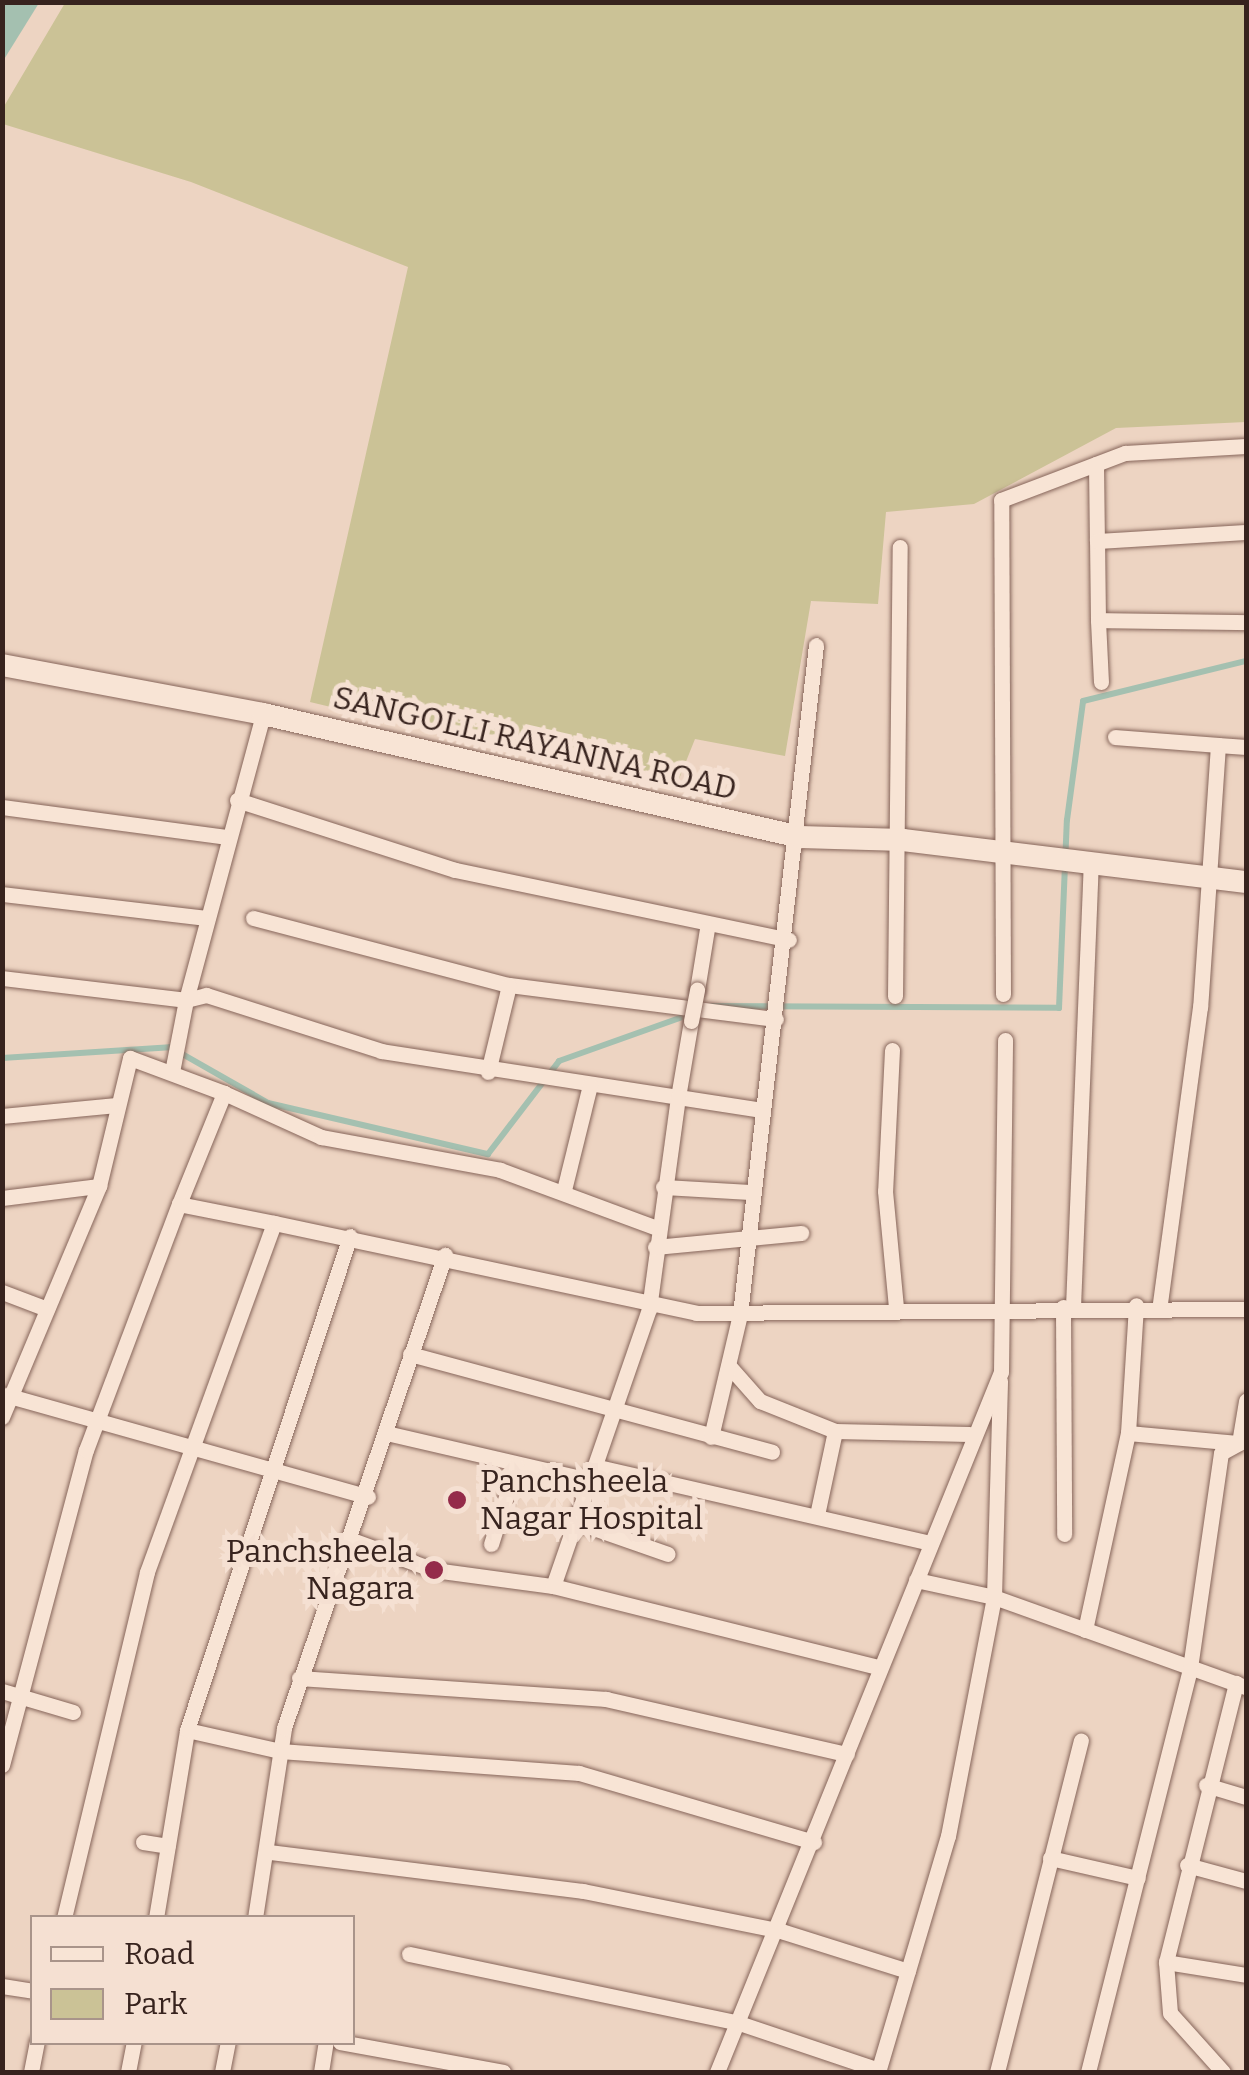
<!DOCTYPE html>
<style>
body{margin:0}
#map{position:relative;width:1249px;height:2075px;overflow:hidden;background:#edd4c2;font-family:Bitter,serif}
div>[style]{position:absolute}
.green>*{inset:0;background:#cbc296}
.water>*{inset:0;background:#a4c0b0}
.stream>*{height:6px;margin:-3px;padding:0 3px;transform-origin:3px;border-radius:3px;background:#a4c0b0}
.roads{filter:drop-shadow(0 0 2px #86655a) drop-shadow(0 0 2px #86655a)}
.street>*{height:15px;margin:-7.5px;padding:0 7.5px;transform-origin:7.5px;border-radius:7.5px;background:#f8e4d5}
.secondary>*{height:22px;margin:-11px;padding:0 11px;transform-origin:11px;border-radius:11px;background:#f8e4d5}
.bridges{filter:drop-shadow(0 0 2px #86655a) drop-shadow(0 0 2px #86655a)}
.street-bridge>*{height:15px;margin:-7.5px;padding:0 7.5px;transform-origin:7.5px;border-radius:7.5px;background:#f8e4d5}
.dots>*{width:28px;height:28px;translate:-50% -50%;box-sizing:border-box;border:5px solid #f5e0d2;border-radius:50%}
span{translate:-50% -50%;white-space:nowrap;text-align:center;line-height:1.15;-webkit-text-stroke:10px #f5e0d2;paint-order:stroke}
.street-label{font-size:32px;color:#37231e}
.poi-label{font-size:32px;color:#37231e}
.left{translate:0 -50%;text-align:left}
.right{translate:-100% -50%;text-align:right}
.frame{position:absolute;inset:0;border:5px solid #37231e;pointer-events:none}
.legend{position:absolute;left:30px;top:1915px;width:325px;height:130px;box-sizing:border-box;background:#f5e0d2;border:2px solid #a9948a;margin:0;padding:12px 18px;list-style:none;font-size:30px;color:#37231e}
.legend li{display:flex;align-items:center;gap:20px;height:50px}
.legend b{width:50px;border:2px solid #a9948a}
</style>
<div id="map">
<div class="green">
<i style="clip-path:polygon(65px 3px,1246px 3px,1246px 422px,1116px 428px,974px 504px,886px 512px,878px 604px,811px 601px,785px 756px,695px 739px,675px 789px,310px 702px,408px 267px,191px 182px,3px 124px,3px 108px)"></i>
</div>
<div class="water">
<i style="clip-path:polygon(3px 2px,39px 3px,3px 61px,2px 3px)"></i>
</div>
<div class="stream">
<i style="left:712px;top:1006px;width:347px;rotate:0.3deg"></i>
<i style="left:1059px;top:1008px;width:188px;rotate:-87.6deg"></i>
<i style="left:1067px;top:820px;width:120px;rotate:-82.3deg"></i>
<i style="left:1083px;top:701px;width:168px;rotate:-13.8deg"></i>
<i style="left:2px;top:1058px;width:168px;rotate:-3.7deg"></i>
<i style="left:170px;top:1047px;width:113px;rotate:29.7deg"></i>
<i style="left:268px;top:1103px;width:226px;rotate:13.1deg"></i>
<i style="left:488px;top:1154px;width:117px;rotate:-52.6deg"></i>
<i style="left:559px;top:1061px;width:140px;rotate:-19.6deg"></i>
</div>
<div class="roads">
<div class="street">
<i style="left:1096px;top:464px;width:77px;rotate:89.3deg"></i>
<i style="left:1098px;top:620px;width:79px;rotate:-90.7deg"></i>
<i style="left:1097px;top:541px;width:149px;rotate:-3.5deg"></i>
<i style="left:1101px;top:682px;width:62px;rotate:-92.8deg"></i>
<i style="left:1098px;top:620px;width:148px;rotate:0.8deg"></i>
<i style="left:1115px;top:737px;width:103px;rotate:4.4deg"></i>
<i style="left:1218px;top:745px;width:263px;rotate:93.9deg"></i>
<i style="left:1200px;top:1007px;width:300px;rotate:97.7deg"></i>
<i style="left:1218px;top:745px;width:28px;rotate:4deg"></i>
<i style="left:237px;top:800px;width:229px;rotate:17.8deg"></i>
<i style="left:455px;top:870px;width:341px;rotate:11.8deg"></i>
<i style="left:2px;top:807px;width:226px;rotate:7.6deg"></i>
<i style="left:2px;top:894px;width:205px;rotate:6.7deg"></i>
<i style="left:253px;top:918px;width:265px;rotate:14.7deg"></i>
<i style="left:509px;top:985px;width:269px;rotate:7.3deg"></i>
<i style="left:2px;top:978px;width:185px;rotate:6.8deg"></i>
<i style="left:186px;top:1000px;width:296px;rotate:-74.9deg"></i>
<i style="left:697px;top:990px;width:62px;rotate:-80.7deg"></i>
<i style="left:1003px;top:994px;width:494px;rotate:-90.2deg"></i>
<i style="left:1001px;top:500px;width:133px;rotate:-20.8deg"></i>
<i style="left:1125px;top:453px;width:121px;rotate:-3.3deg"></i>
<i style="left:895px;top:996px;width:449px;rotate:-89.4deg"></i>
<i style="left:691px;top:1021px;width:77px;rotate:99.7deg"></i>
<i style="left:678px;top:1097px;width:85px;rotate:8.8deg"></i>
<i style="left:892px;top:1050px;width:141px;rotate:92.8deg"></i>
<i style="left:885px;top:1191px;width:118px;rotate:84.6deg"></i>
<i style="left:172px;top:1072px;width:73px;rotate:-79deg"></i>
<i style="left:186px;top:1000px;width:21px;rotate:-14deg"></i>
<i style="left:206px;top:995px;width:184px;rotate:17.7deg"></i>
<i style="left:381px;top:1051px;width:301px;rotate:8.8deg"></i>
<i style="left:678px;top:1097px;width:214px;rotate:97.8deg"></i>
<i style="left:649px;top:1309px;width:293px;rotate:109.1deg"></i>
<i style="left:488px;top:1072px;width:89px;rotate:-76.4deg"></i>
<i style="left:2px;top:1116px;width:115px;rotate:-5.5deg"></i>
<i style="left:663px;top:1187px;width:88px;rotate:3.3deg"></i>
<i style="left:564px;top:1190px;width:108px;rotate:-76.1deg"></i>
<i style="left:2px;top:1198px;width:98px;rotate:-7.1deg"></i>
<i style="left:179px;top:1204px;width:120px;rotate:-67.9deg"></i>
<i style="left:224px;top:1093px;width:107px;rotate:24.4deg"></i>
<i style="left:321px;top:1137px;width:182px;rotate:10.4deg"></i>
<i style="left:500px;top:1170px;width:167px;rotate:20.3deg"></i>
<i style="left:655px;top:1247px;width:147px;rotate:-5.5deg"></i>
<i style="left:2px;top:1292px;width:48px;rotate:20.7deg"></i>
<i style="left:1063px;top:1307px;width:227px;rotate:89.7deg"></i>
<i style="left:1073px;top:1307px;width:440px;rotate:-87.7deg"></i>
<i style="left:410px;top:1354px;width:375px;rotate:15.1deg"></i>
<i style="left:729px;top:1366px;width:47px;rotate:48.5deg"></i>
<i style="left:760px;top:1401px;width:81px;rotate:21.8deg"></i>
<i style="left:835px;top:1431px;width:134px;rotate:1.3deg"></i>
<i style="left:6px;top:1395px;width:376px;rotate:15.7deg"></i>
<i style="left:2px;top:1417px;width:251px;rotate:-67.2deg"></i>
<i style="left:99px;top:1186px;width:132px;rotate:-76.4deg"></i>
<i style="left:130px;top:1058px;width:100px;rotate:20.4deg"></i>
<i style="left:386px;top:1433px;width:209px;rotate:13deg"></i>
<i style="left:1128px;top:1433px;width:110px;rotate:5.2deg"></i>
<i style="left:711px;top:1437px;width:126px;rotate:-76.7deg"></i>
<i style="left:740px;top:1314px;width:673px;rotate:-83.52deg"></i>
<i style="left:594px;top:1466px;width:344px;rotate:12.9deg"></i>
<i style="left:817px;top:1515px;width:86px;rotate:-77.9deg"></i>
<i style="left:576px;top:1522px;width:97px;rotate:19.2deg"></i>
<i style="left:352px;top:1540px;width:87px;rotate:20.1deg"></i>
<i style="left:434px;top:1570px;width:120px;rotate:7.7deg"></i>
<i style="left:553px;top:1586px;width:335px;rotate:14deg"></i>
<i style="left:491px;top:1544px;width:83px;rotate:-72.4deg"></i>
<i style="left:916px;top:1580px;width:80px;rotate:12.3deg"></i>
<i style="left:994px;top:1597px;width:268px;rotate:19.7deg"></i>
<i style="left:1085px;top:1630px;width:202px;rotate:-77.7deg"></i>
<i style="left:1128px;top:1433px;width:128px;rotate:-86.4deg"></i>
<i style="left:299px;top:1678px;width:308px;rotate:3.9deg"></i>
<i style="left:606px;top:1699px;width:247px;rotate:12.9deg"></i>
<i style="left:2px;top:1691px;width:74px;rotate:16.5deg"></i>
<i style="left:187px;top:1730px;width:95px;rotate:12.7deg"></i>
<i style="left:280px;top:1751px;width:300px;rotate:4.2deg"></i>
<i style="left:579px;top:1773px;width:245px;rotate:16.4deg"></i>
<i style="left:2px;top:1765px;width:326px;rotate:-75.1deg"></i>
<i style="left:86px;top:1450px;width:263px;rotate:-69.3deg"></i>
<i style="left:179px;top:1204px;width:97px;rotate:11.3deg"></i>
<i style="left:1206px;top:1785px;width:42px;rotate:16.7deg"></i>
<i style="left:143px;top:1842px;width:25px;rotate:9deg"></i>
<i style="left:270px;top:1852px;width:315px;rotate:7.1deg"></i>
<i style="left:583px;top:1891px;width:202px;rotate:11.4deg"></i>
<i style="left:781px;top:1931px;width:133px;rotate:17.5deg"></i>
<i style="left:1050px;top:1858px;width:90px;rotate:12.8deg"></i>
<i style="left:1187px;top:1865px;width:61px;rotate:15.2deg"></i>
<i style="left:64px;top:1918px;width:356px;rotate:-76.5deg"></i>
<i style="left:147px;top:1572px;width:371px;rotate:-70deg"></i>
<i style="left:274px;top:1223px;width:431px;rotate:12deg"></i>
<i style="left:696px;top:1313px;width:550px;rotate:-0.42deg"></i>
<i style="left:156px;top:1918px;width:191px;rotate:-80.6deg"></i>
<i style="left:187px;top:1730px;width:520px;rotate:-71.74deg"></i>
<i style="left:255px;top:1918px;width:192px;rotate:-81.3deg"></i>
<i style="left:284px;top:1728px;width:500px;rotate:-71.2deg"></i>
<i style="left:409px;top:1954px;width:337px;rotate:11.8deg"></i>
<i style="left:739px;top:2023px;width:148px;rotate:18.6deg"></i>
<i style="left:1166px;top:1962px;width:81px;rotate:9.2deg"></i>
<i style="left:2px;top:1986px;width:30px;rotate:9deg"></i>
<i style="left:340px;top:2042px;width:166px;rotate:10.4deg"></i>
<i style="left:31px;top:2072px;width:31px;rotate:-79deg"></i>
<i style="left:128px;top:2072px;width:31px;rotate:-79deg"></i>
<i style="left:222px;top:2072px;width:31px;rotate:-79deg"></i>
<i style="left:321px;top:2072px;width:30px;rotate:-81deg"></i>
<i style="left:717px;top:2072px;width:755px;rotate:-67.92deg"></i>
<i style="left:1001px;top:1372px;width:332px;rotate:-89.3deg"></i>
<i style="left:878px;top:2072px;width:246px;rotate:-73.5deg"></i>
<i style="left:948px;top:1836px;width:243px;rotate:-79.1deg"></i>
<i style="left:994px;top:1597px;width:216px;rotate:-88.4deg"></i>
<i style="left:997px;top:2072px;width:342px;rotate:-75.8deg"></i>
<i style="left:1088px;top:2072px;width:417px;rotate:-75.8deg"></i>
<i style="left:1190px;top:1668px;width:217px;rotate:-81.8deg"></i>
<i style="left:1221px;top:1453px;width:21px;rotate:-29deg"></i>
<i style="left:1239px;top:1443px;width:43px;rotate:-80.5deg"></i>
<i style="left:1223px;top:2072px;width:79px;rotate:-131.9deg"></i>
<i style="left:1170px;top:2013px;width:51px;rotate:-94.5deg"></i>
<i style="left:1166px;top:1962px;width:288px;rotate:-75.9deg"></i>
</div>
<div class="secondary">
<i style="left:2px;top:665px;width:266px;rotate:10.6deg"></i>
<i style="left:263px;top:714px;width:551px;rotate:12.9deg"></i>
<i style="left:800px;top:837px;width:103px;rotate:1.7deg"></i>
<i style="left:903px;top:840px;width:346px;rotate:7deg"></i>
</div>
</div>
<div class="bridges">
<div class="street-bridge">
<i style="left:691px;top:1021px;width:32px;rotate:-79deg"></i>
</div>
</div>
<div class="dots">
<i style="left:457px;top:1500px;background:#942b4a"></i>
<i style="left:434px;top:1570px;background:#942b4a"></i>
</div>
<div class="street-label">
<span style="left:535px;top:743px;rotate:13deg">SANGOLLI RAYANNA ROAD</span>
</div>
<div class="poi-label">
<span class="left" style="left:480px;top:1500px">Panchsheela<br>Nagar Hospital</span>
<span class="right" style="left:414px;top:1570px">Panchsheela<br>Nagara</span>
</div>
<div class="frame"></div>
<ul class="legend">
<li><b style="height:12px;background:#f8e4d5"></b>Road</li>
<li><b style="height:28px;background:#cbc296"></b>Park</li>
</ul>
</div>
